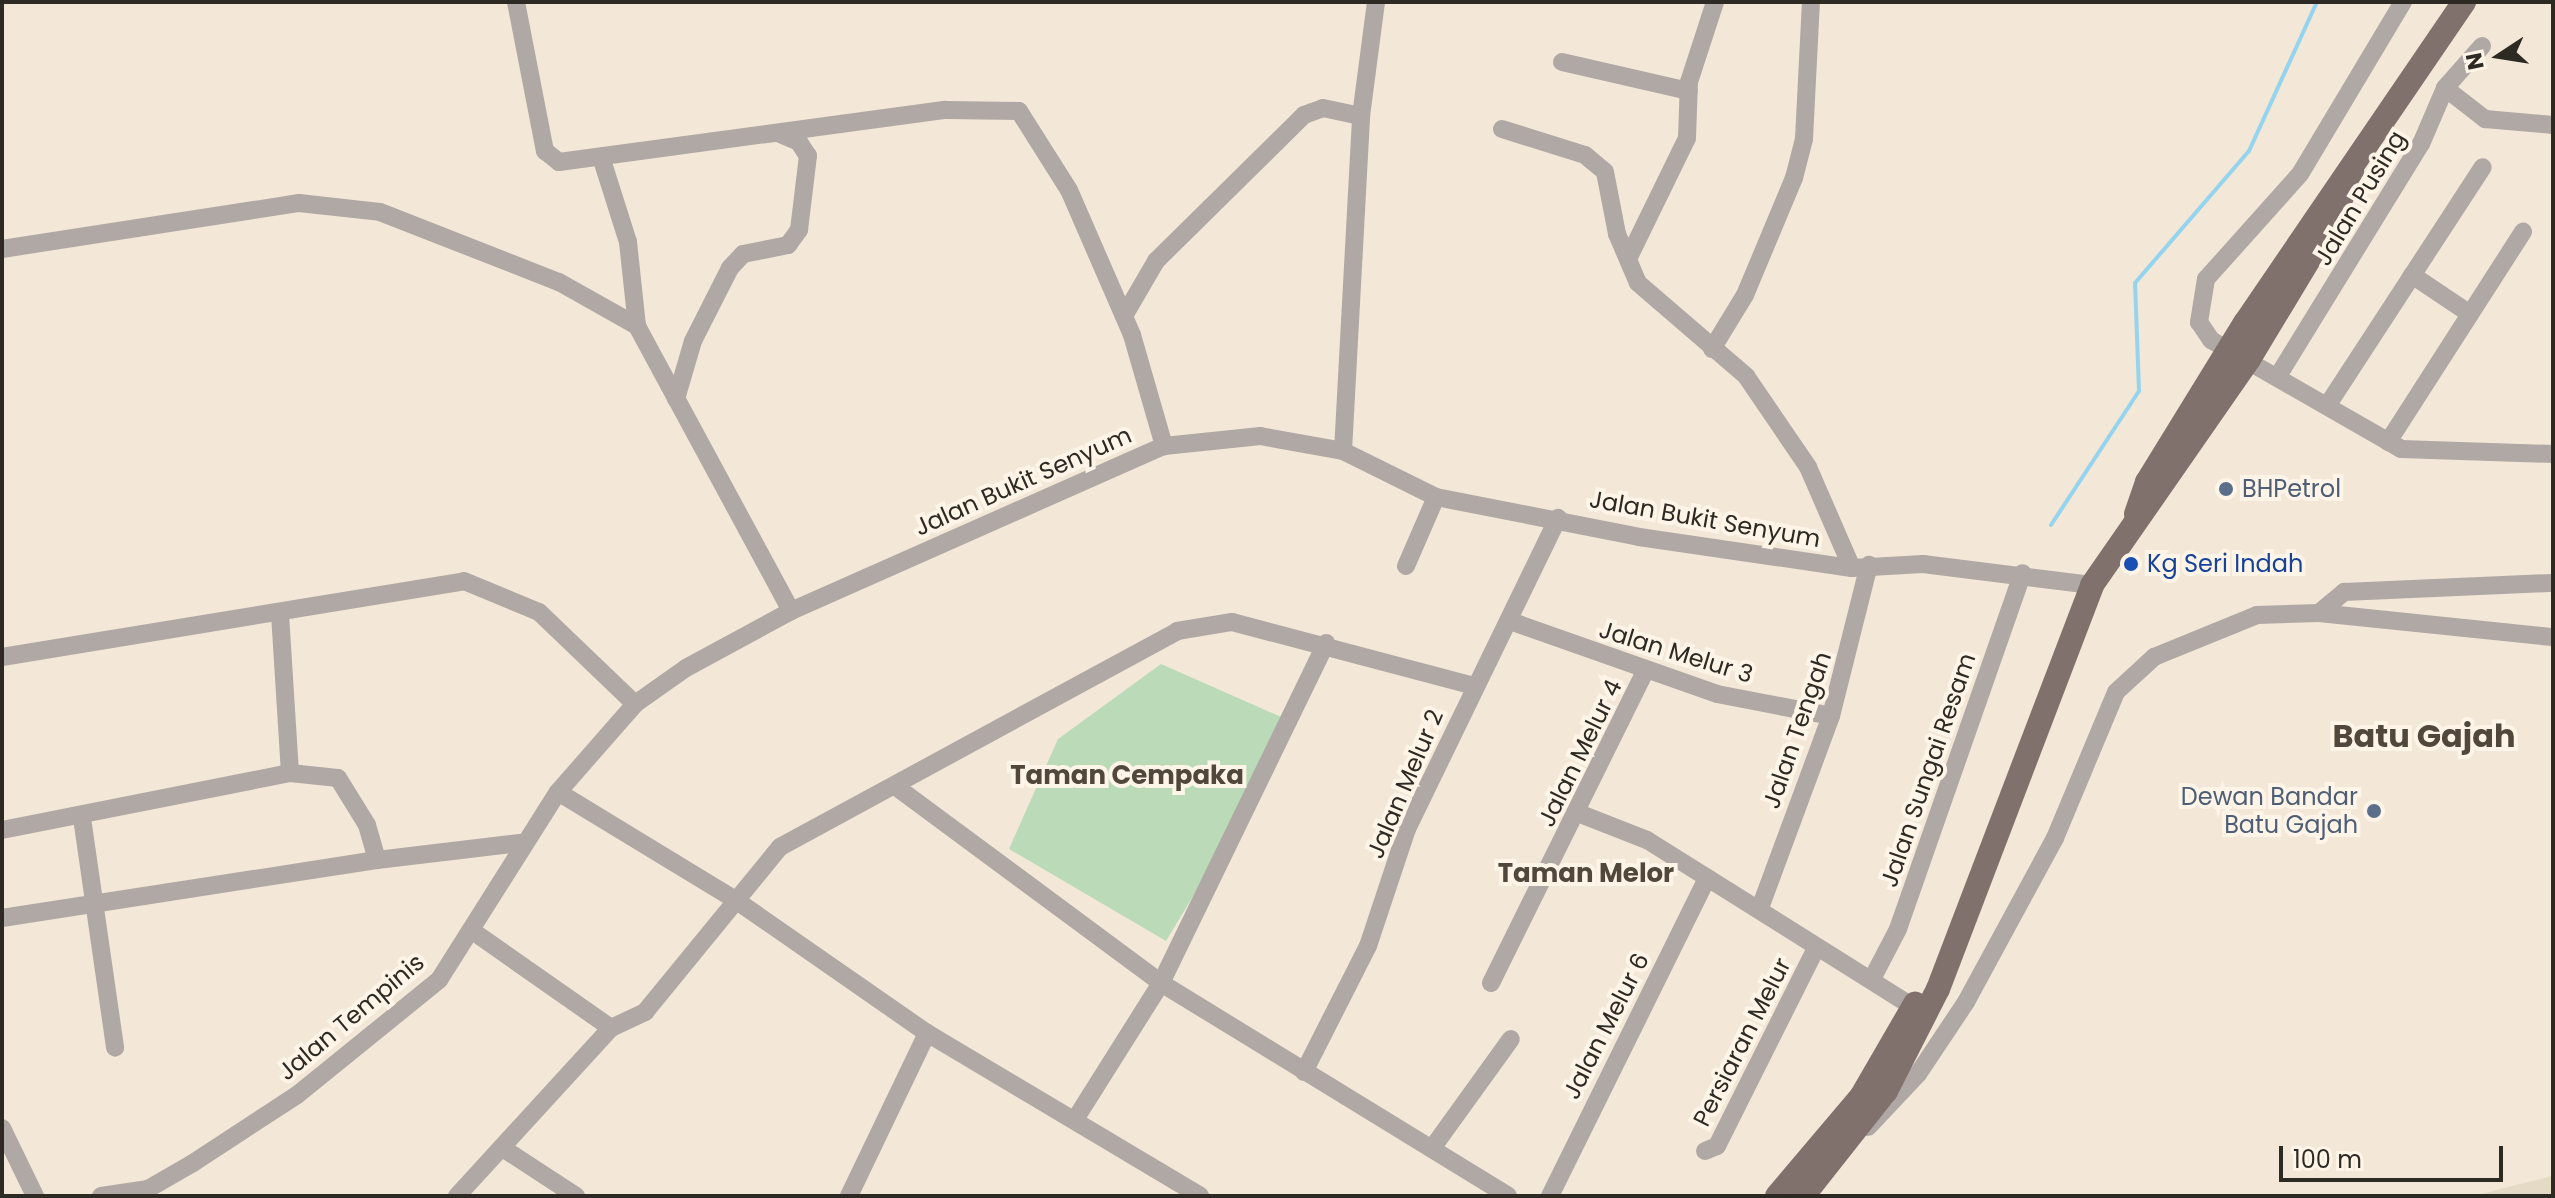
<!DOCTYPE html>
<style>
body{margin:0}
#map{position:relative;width:2555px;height:1198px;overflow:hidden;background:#f3e7d7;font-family:Poppins,sans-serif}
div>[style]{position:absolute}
.medical>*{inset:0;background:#e4dac6}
.green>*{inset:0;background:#bbdbb8}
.stream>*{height:4px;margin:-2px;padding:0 2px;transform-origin:2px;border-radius:2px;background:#95d4ee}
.minor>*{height:18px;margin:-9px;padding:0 9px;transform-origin:9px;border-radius:9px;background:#b0a8a4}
.major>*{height:24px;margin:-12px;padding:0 12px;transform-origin:12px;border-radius:12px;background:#80716c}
.dots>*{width:22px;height:22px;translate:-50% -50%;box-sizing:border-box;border:4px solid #fef5e8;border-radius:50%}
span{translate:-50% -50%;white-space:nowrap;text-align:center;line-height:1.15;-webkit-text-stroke:8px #fef5e8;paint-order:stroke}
.street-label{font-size:24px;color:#2d2923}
.service-label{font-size:24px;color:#4e5e75}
.left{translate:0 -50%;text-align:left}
.right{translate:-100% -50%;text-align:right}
.transit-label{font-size:24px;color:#164399}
.neighbourhood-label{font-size:26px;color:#51473a;font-weight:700}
.district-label{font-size:32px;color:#51473a;font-weight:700}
.frame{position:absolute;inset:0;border:4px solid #2d2923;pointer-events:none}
.north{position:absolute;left:2459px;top:16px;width:80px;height:80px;-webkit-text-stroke:6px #fef5e8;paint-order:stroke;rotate:258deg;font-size:22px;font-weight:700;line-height:32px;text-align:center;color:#2d2923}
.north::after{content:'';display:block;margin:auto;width:28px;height:36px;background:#2d2923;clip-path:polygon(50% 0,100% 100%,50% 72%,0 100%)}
.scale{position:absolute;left:2279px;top:1146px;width:224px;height:36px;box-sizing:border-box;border:4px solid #2d2923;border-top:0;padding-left:10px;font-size:24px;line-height:28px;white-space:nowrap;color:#2d2923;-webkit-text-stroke:6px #fef5e8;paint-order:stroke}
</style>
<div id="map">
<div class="medical">
<i style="clip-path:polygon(2553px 1175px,2553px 1196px,2473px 1196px,2548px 1177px)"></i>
</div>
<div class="green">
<i style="clip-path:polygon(1161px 664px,1297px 724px,1166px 941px,1009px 849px,1058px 739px)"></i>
</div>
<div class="stream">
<i style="left:2051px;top:525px;width:160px;rotate:-56.7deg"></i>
<i style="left:2139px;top:391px;width:108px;rotate:-92.1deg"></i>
<i style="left:2135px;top:283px;width:174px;rotate:-49.2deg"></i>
<i style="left:2249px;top:151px;width:164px;rotate:-65.5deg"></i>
</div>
<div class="minor">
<i style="left:516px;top:2px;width:152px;rotate:79deg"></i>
<i style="left:545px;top:151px;width:18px;rotate:38deg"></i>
<i style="left:559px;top:162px;width:390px;rotate:-7.7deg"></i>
<i style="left:946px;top:110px;width:73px;rotate:0.8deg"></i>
<i style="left:1019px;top:111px;width:93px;rotate:57.7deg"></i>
<i style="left:1069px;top:190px;width:158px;rotate:66.5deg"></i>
<i style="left:1132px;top:335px;width:116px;rotate:73.9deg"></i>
<i style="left:2403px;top:2px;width:200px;rotate:120.9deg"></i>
<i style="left:2300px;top:174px;width:141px;rotate:131.8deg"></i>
<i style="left:2206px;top:279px;width:44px;rotate:99.2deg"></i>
<i style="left:2199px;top:322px;width:22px;rotate:56deg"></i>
<i style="left:2211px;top:340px;width:219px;rotate:29.8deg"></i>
<i style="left:2401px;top:449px;width:152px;rotate:1.9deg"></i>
<i style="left:1562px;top:62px;width:130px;rotate:12.9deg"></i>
<i style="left:2445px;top:88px;width:51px;rotate:37.8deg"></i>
<i style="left:2485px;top:119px;width:68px;rotate:5deg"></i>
<i style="left:1502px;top:129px;width:87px;rotate:17.4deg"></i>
<i style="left:1585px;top:155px;width:26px;rotate:40deg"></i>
<i style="left:1605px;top:172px;width:63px;rotate:79deg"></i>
<i style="left:1617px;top:234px;width:53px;rotate:66.8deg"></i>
<i style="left:1638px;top:283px;width:143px;rotate:40.7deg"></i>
<i style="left:1746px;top:376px;width:110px;rotate:55.7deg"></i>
<i style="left:1808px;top:467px;width:110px;rotate:66.5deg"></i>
<i style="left:602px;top:160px;width:86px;rotate:72.4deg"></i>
<i style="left:628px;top:242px;width:84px;rotate:83.9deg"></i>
<i style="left:2px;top:249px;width:301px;rotate:-8.8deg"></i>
<i style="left:299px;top:203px;width:81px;rotate:6.3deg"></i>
<i style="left:380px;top:212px;width:192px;rotate:21.4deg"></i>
<i style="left:559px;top:282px;width:90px;rotate:29.4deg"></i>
<i style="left:637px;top:326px;width:324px;rotate:61.6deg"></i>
<i style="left:1629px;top:257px;width:132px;rotate:-64deg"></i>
<i style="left:1687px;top:138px;width:56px;rotate:-88deg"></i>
<i style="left:1689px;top:82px;width:84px;rotate:-72deg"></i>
<i style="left:2412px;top:275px;width:70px;rotate:33.9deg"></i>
<i style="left:1124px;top:316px;width:64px;rotate:-59.8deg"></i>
<i style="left:1156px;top:261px;width:208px;rotate:-44.6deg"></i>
<i style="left:1304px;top:115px;width:20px;rotate:-20deg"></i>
<i style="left:1323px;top:108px;width:39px;rotate:12deg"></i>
<i style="left:1712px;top:349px;width:63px;rotate:-58.6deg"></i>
<i style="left:1745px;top:295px;width:127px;rotate:-67.3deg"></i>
<i style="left:1794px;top:178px;width:40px;rotate:-75.6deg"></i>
<i style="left:1804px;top:139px;width:137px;rotate:-87.1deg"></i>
<i style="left:2278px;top:376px;width:273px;rotate:-58.4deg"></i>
<i style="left:2421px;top:144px;width:61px;rotate:-66.8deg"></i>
<i style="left:2445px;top:88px;width:56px;rotate:-48.6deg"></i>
<i style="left:676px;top:399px;width:60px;rotate:-73.7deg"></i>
<i style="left:693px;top:341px;width:82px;rotate:-63.1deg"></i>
<i style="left:730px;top:268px;width:19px;rotate:-47deg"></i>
<i style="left:743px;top:254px;width:46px;rotate:-11.3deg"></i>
<i style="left:788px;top:245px;width:19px;rotate:-54deg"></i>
<i style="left:799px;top:230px;width:75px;rotate:-83.1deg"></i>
<i style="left:808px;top:156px;width:17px;rotate:-123deg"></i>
<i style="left:799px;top:142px;width:23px;rotate:-157deg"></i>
<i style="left:2327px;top:406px;width:285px;rotate:-56.9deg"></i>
<i style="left:2388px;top:442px;width:250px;rotate:-57.3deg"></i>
<i style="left:1343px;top:451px;width:335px;rotate:-86.9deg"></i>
<i style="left:1361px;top:116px;width:115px;rotate:-82.5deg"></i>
<i style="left:1406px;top:566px;width:75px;rotate:-66.5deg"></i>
<i style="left:2319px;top:613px;width:33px;rotate:-40deg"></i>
<i style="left:2344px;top:592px;width:209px;rotate:-2.5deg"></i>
<i style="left:1510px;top:621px;width:219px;rotate:19.4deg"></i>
<i style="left:1717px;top:694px;width:116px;rotate:10.9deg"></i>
<i style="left:2px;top:657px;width:468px;rotate:-9.3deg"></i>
<i style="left:464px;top:581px;width:81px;rotate:22.5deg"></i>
<i style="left:539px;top:612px;width:133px;rotate:43.8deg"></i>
<i style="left:290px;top:773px;width:48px;rotate:5.9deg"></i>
<i style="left:338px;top:778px;width:55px;rotate:58.3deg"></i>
<i style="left:367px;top:825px;width:36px;rotate:74deg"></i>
<i style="left:377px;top:860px;width:144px;rotate:-6.8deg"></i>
<i style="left:895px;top:786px;width:331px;rotate:36.5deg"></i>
<i style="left:1161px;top:983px;width:407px;rotate:31.5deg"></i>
<i style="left:558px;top:792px;width:210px;rotate:31.3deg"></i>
<i style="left:737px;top:901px;width:231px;rotate:34.8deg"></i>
<i style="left:927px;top:1033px;width:318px;rotate:30.8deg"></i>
<i style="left:1578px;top:813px;width:74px;rotate:21.4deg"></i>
<i style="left:1647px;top:840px;width:314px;rotate:32.1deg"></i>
<i style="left:82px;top:818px;width:232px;rotate:81.8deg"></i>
<i style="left:2px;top:830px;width:294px;rotate:-11.2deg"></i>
<i style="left:290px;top:773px;width:159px;rotate:-93.6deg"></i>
<i style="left:1760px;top:908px;width:205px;rotate:-69.7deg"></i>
<i style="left:1831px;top:716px;width:156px;rotate:-75.9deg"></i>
<i style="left:2px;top:918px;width:379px;rotate:-8.8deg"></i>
<i style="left:471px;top:930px;width:171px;rotate:35deg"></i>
<i style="left:1872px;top:979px;width:56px;rotate:-62.5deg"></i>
<i style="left:1898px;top:929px;width:377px;rotate:-70.7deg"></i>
<i style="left:1491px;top:983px;width:347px;rotate:-63.7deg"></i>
<i style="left:1304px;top:1072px;width:141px;rotate:-63.1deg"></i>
<i style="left:1368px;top:946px;width:123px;rotate:-71.6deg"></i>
<i style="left:1407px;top:829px;width:346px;rotate:-64.1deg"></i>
<i style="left:1076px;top:1118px;width:160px;rotate:-57.8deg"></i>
<i style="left:1161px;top:983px;width:378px;rotate:-64.1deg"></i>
<i style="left:1868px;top:1127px;width:73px;rotate:-46.7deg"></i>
<i style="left:1918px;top:1074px;width:87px;rotate:-56.3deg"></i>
<i style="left:1966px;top:1002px;width:187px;rotate:-61.5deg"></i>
<i style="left:2055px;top:838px;width:158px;rotate:-67.3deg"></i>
<i style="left:2116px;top:692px;width:52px;rotate:-42.6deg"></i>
<i style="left:2154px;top:657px;width:111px;rotate:-22.2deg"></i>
<i style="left:2257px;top:615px;width:62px;rotate:-1.8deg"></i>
<i style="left:2319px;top:613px;width:235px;rotate:5.9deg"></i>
<i style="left:2px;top:1128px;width:76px;rotate:64.1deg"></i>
<i style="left:1433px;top:1147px;width:133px;rotate:-54.2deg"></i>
<i style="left:504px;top:1149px;width:86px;rotate:33.1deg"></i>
<i style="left:1705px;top:1151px;width:13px;rotate:-23deg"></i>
<i style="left:1717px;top:1146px;width:221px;rotate:-63.4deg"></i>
<i style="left:101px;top:1196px;width:48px;rotate:-8.5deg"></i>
<i style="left:148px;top:1189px;width:52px;rotate:-30deg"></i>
<i style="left:193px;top:1163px;width:124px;rotate:-33.2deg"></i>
<i style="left:297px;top:1095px;width:183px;rotate:-39deg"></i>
<i style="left:439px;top:980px;width:222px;rotate:-57.7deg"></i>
<i style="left:558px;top:792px;width:117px;rotate:-48.8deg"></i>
<i style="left:635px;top:704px;width:62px;rotate:-35.2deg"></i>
<i style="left:686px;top:668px;width:119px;rotate:-28.5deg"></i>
<i style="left:791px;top:611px;width:408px;rotate:-23.9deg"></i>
<i style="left:1164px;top:446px;width:97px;rotate:-5.9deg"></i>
<i style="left:1260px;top:436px;width:84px;rotate:10.2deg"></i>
<i style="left:1343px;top:451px;width:104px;rotate:26.3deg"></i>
<i style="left:1436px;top:497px;width:207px;rotate:11.1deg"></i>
<i style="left:1639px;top:537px;width:215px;rotate:8.3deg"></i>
<i style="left:1852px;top:568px;width:71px;rotate:-3.2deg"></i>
<i style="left:1923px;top:564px;width:170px;rotate:7.1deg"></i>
<i style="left:457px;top:1196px;width:228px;rotate:-47.5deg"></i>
<i style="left:611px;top:1028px;width:38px;rotate:-25deg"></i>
<i style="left:645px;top:1012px;width:213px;rotate:-50.7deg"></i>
<i style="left:780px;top:847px;width:452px;rotate:-28.5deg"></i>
<i style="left:1177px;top:631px;width:56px;rotate:-9.3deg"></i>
<i style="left:1232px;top:622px;width:250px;rotate:14.8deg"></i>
<i style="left:849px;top:1196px;width:181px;rotate:-64.4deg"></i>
<i style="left:1550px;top:1196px;width:355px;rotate:-63.7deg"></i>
</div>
<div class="major">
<i style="left:2136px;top:514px;width:34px;rotate:-71deg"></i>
<i style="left:2147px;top:482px;width:187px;rotate:-58.4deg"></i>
<i style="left:2245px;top:323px;width:389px;rotate:-55.7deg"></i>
<i style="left:1777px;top:1196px;width:130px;rotate:-49.7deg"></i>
<i style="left:1861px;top:1097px;width:108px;rotate:-59.9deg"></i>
<i style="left:1803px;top:1196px;width:134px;rotate:-51.7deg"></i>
<i style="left:1886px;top:1091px;width:114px;rotate:-63deg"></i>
<i style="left:1938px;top:989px;width:432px;rotate:-69.1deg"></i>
<i style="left:2092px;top:585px;width:275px;rotate:-55.2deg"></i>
<i style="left:2249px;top:359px;width:162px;rotate:-58.9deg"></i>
<i style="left:2333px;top:220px;width:53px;rotate:-68.8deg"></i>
</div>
<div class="dots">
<i style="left:2226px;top:489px;background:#5c6f8a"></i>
<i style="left:2131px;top:564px;background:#1a4fb4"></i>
<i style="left:2374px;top:811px;background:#5c6f8a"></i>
</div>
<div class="street-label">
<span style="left:2360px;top:198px;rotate:-59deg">Jalan Pusing</span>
<span style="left:1023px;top:481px;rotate:-24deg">Jalan Bukit Senyum</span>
<span style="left:1705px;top:519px;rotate:10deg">Jalan Bukit Senyum</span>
<span style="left:1676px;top:652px;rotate:17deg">Jalan Melur 3</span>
<span style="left:1797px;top:730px;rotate:-71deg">Jalan Tengah</span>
<span style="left:1580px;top:753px;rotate:-64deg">Jalan Melur 4</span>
<span style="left:1928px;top:770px;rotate:-71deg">Jalan Sungai Resam</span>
<span style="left:1405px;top:784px;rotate:-67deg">Jalan Melur 2</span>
<span style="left:351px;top:1017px;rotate:-40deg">Jalan Tempinis</span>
<span style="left:1606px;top:1026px;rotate:-63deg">Jalan Melur 6</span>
<span style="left:1742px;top:1042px;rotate:-63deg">Persiaran Melur</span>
</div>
<div class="service-label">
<span class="left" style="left:2242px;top:489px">BHPetrol</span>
<span class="right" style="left:2358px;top:811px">Dewan Bandar<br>Batu Gajah</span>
</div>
<div class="transit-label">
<span class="left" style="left:2147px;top:564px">Kg Seri Indah</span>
</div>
<div class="neighbourhood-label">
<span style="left:1127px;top:776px">Taman Cempaka</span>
<span style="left:1586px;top:874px">Taman Melor</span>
</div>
<div class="district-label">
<span style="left:2424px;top:736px">Batu Gajah</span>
</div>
<div class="frame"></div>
<div class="north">N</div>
<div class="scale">100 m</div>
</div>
